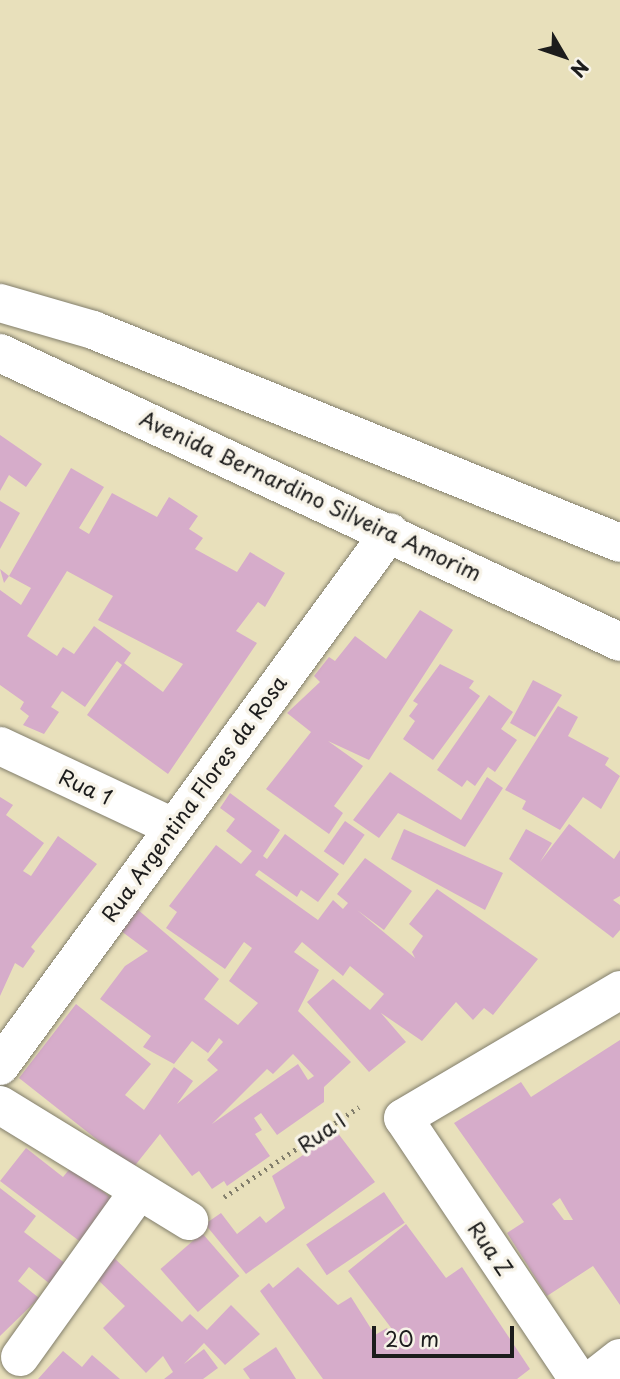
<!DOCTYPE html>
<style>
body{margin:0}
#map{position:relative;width:620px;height:1379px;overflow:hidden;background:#e8e0bb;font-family:"Playpen Sans",sans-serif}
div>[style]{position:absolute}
.building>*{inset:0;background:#d6acca;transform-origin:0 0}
.path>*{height:4.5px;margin-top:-2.25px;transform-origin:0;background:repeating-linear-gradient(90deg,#827e6c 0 2px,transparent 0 7px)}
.roads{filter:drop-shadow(0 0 2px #827e6c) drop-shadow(0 0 2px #827e6c)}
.minor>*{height:38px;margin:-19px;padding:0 19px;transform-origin:19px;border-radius:19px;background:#fff}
.tertiary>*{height:38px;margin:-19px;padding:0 19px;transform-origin:19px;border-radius:19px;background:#fff}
.secondary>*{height:38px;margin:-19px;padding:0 19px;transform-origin:19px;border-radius:19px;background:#fff}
span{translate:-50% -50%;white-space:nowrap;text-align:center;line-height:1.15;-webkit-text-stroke:7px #f7f3e8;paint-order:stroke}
.street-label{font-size:21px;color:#1c1c1c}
.north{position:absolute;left:529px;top:21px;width:70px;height:70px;-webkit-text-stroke:5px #f7f3e8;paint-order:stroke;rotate:129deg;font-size:19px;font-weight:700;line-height:28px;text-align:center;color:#1c1c1c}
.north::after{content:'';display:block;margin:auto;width:24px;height:32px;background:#1c1c1c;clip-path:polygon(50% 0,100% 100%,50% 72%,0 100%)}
.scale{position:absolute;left:372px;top:1326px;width:142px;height:32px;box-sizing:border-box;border:4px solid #1c1c1c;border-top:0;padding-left:9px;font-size:21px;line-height:24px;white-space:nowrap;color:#1c1c1c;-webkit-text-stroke:5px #f7f3e8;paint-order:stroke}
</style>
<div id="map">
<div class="building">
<i style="clip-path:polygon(0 435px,42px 464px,26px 487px,9px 475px,0 491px)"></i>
<i style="clip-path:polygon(evenodd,71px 468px,104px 487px,79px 528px,89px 534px,112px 493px,157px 517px,169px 497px,198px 516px,189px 529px,203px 538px,195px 549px,237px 572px,250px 552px,285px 573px,265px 607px,258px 602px,236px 631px,257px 643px,168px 774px,87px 715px,122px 665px,117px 661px,85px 707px,62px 691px,51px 707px,59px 712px,44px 734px,23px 725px,29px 716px,20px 709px,24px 702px,0 685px,0 590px,21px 605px,31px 588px,9px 576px,4px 583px,0 569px,9px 576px,71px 468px,67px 571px,113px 596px,98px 620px,183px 664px,163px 692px,124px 663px,131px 653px,94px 626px,74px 654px,63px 647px,57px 656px,27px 636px,67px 571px)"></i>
<i style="clip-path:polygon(0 501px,20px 513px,0 549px)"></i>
<i style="clip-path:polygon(420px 610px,453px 630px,369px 760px,328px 741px,363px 766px,334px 806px,343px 813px,329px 834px,266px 789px,311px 732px,287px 713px,320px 682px,314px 676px,329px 657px,335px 661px,355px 636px,386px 659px)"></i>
<i style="clip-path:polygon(440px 664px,474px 681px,469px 688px,480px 696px,433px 760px,403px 739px,415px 721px,409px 716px,418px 704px,413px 701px)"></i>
<i style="clip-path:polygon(533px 680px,562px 695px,535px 737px,510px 723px)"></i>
<i style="clip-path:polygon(489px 695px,513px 712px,501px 729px,517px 740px,495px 772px,488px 767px,475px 786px,467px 780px,462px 787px,437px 770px)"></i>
<i style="clip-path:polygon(558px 706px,578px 717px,568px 736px,609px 758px,605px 765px,620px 776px,601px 809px,583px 797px,560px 830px,522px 809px,526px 801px,505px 790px)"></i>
<i style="clip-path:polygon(390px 772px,461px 820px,487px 777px,503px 788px,465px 847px,398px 813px,379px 838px,353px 820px)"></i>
<i style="clip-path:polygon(evenodd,230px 793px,280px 830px,263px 856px,267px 859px,285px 834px,339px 874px,318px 902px,301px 890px,297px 897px,259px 870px,255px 875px,318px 920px,333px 900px,343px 909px,348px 903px,337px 894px,365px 858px,412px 891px,384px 930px,357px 910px,415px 958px,412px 952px,423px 936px,409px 924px,437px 889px,538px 959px,493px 1015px,484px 1008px,473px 1020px,456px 1002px,422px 1041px,381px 1013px,406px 1042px,369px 1072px,307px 1002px,333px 979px,370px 1010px,384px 994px,350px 966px,343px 976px,302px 942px,294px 952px,319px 970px,298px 1011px,351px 1062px,324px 1087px,324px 1102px,277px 1135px,261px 1113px,254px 1118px,262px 1130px,255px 1134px,270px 1156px,227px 1186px,224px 1181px,212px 1189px,199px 1171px,192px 1176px,160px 1134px,133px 1168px,19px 1078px,76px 1004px,151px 1064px,125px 1095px,144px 1110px,174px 1067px,193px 1081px,177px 1104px,218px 1070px,207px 1060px,223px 1042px,219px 1038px,208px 1053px,192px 1041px,174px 1064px,143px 1047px,151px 1036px,100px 999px,125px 966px,148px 951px,121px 931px,137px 909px,219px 979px,204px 999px,238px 1025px,258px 1003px,229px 981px,252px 948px,244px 942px,225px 969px,166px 928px,177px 912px,169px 906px,216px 845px,241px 864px,252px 851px,226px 831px,235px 819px,220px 808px,230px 793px,293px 1054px,314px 1076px,308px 1080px,298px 1064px,212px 1124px,267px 1069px,273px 1074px,293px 1054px)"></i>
<i style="clip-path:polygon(0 797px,13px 805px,6px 815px,44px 843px,23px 871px,31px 876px,58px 836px,97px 864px,31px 947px,35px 951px,23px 968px,15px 963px,0 996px)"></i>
<i style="left:345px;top:821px;width:24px;height:37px;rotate:35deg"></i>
<i style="clip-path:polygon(569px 824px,614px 859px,620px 850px,620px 896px,613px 900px,620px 905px,620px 930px,613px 938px,509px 859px,526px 829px,552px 843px,540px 862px)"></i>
<i style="clip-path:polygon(404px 829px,503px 873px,485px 910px,391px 859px)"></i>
<i style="clip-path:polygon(evenodd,620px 1040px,620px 1305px,593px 1266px,547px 1296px,507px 1233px,524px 1222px,454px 1123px,521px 1082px,531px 1097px,620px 1040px,560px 1198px,573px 1220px,564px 1220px,552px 1204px,560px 1198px)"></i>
<i style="clip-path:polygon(337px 1132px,375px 1182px,246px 1274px,205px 1224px,221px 1213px,237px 1234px,260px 1216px,266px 1223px,285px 1208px,272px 1176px)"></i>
<i style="clip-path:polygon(26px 1148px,63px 1177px,72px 1166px,115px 1201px,82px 1243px,0 1181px)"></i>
<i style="clip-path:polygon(0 1188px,36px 1216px,24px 1232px,66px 1264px,50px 1284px,29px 1267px,18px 1281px,39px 1298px,0 1336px)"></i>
<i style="left:384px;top:1192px;width:37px;height:94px;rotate:56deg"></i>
<i style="clip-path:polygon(406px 1224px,446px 1278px,462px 1267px,530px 1369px,517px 1379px,323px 1379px,260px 1291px,269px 1283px,273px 1288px,298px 1267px,338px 1305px,351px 1297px,375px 1335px,387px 1328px,394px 1340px,398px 1337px,348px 1271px)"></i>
<i style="left:202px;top:1233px;width:57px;height:55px;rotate:49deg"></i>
<i style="clip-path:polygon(112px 1256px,182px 1322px,190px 1314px,207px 1330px,231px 1305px,260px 1334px,225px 1365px,204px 1343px,184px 1364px,204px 1349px,218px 1368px,203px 1379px,164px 1379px,173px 1372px,163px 1356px,146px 1373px,103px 1328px,125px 1306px,95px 1277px)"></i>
<i style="clip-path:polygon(276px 1347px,296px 1379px,250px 1379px,243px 1369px)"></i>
<i style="clip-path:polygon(63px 1351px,82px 1367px,92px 1355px,120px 1379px,38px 1379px)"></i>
</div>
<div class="path">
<i style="left:224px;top:1197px;width:162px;rotate:-33.7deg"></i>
</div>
<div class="roads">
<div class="minor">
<i style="left:0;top:303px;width:97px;rotate:16.2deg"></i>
<i style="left:93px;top:330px;width:568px;rotate:22.01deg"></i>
<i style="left:0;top:746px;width:189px;rotate:25.1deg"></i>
<i style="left:0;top:1105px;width:222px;rotate:31.5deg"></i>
<i style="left:20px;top:1357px;width:204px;rotate:-54.4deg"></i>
<i style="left:578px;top:1379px;width:314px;rotate:-123.8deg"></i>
<i style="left:403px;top:1118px;width:252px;rotate:-30.5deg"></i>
<i style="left:593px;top:1379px;width:34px;rotate:-38deg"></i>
</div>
<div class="tertiary">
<i style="left:0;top:1066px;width:661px;rotate:-53.86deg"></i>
</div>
<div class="secondary">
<i style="left:0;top:353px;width:684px;rotate:24.99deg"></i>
</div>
</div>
<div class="street-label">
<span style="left:311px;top:495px;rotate:25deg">Avenida Bernardino Silveira Amorim</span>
<span style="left:86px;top:786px;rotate:25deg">Rua 1</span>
<span style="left:193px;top:798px;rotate:-54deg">Rua Argentina Flores da Rosa</span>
<span style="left:321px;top:1132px;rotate:-34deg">Rua I</span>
<span style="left:491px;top:1248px;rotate:56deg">Rua Z</span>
</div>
<div class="north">N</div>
<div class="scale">20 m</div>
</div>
